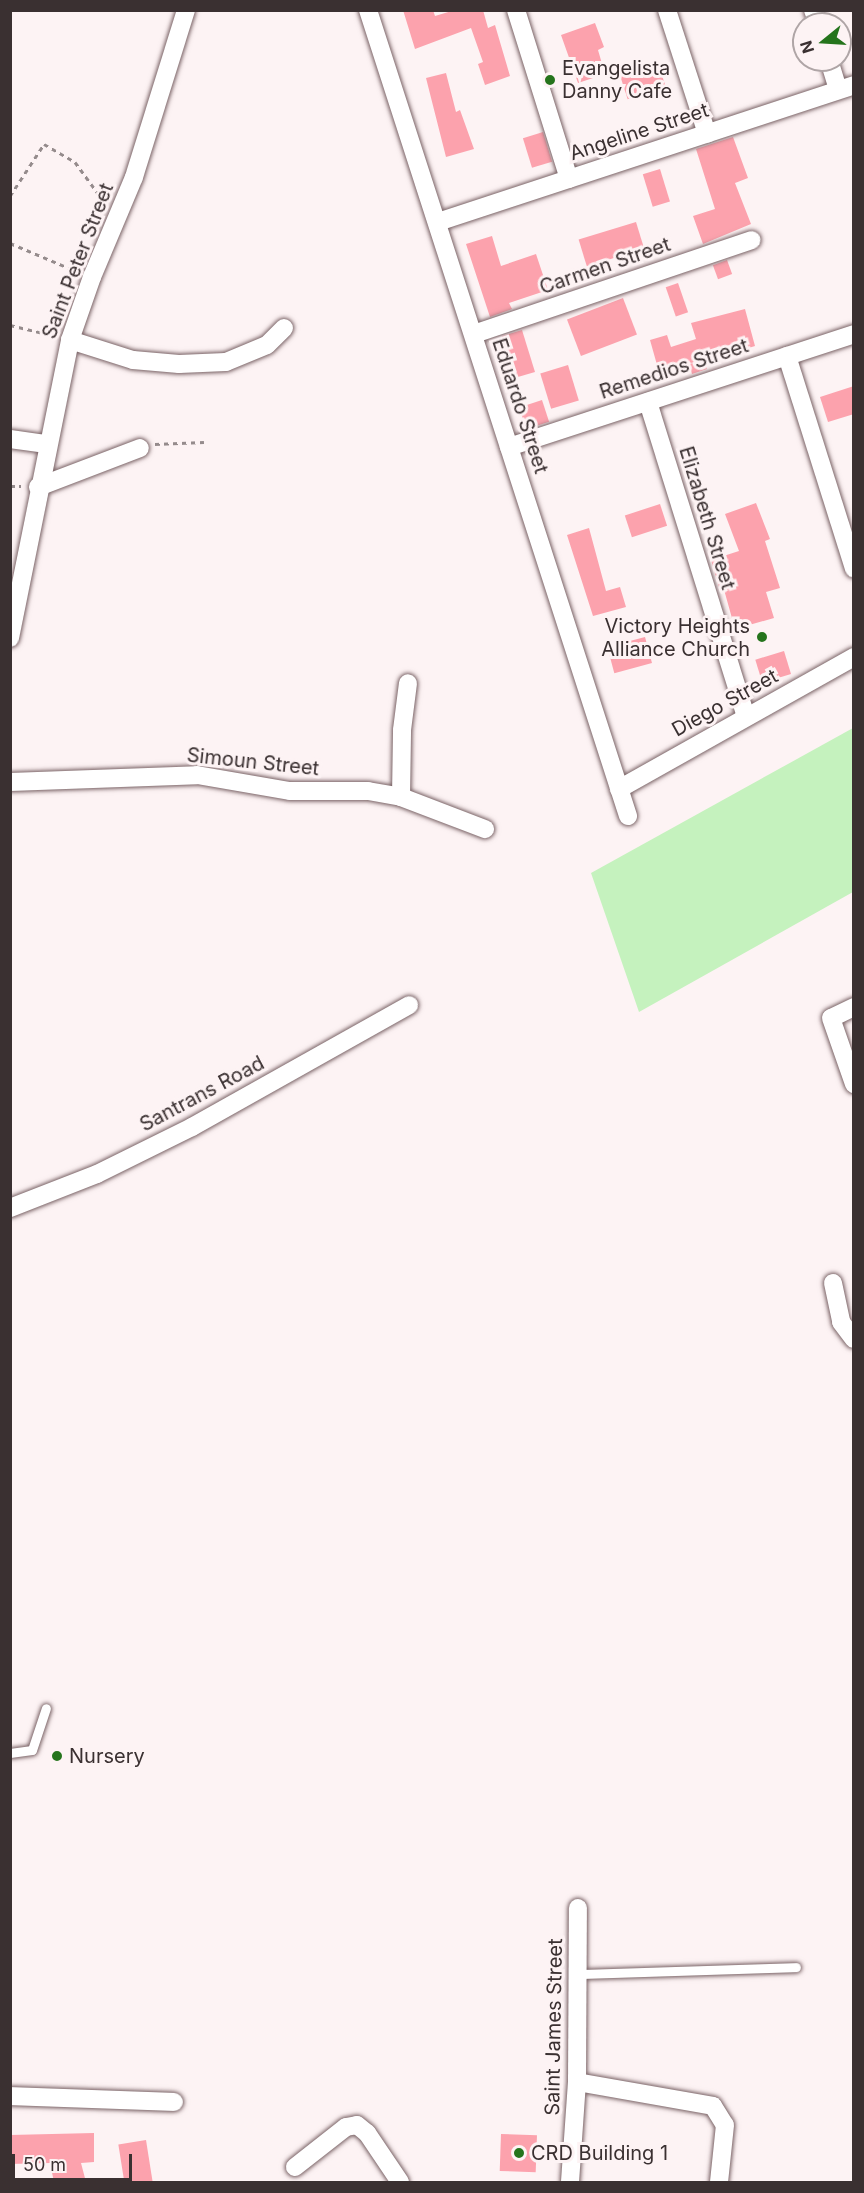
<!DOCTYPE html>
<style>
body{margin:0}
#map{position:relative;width:864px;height:2193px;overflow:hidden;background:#fdf3f4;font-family:Inter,sans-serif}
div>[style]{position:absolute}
.green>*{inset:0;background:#c5f2be}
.building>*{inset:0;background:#fca2ad;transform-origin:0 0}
.path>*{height:3px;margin-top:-1.5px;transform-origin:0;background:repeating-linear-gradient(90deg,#958b8c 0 4.5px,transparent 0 9px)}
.roads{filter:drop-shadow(0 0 2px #7a6366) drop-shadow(0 0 2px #7a6366)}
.lane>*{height:9px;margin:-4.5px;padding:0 4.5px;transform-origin:4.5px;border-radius:4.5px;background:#fff}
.street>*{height:18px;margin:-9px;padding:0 9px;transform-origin:9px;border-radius:9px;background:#fff}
.dots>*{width:16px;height:16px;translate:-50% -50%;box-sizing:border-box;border:3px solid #fdf3f4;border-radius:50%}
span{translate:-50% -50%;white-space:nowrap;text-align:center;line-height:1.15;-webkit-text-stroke:6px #fdf3f4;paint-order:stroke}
.poi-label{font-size:20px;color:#3a3031}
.left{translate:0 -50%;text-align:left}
.right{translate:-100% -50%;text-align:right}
.street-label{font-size:20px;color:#3a3031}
.frame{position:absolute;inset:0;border:12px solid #3a3031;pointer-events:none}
.north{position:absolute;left:792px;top:12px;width:60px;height:60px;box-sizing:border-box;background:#fdf3f4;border:2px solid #afa5a6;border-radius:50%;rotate:252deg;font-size:16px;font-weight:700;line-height:24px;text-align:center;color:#3a3031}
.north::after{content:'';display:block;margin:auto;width:21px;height:27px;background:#25741c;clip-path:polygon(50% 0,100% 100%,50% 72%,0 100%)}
.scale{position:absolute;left:12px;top:2154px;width:120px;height:27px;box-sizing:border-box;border:3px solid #3a3031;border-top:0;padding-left:8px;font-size:18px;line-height:21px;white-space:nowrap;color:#3a3031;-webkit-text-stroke:4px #fdf3f4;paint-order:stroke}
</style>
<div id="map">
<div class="green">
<i style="clip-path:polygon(853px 728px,853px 892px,639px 1012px,591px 873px)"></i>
</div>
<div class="building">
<i style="clip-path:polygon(403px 10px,433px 10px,435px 16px,455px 10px,483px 10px,488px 28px,495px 25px,510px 76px,485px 85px,478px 64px,483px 62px,471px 28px,415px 49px)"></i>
<i style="clip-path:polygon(595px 23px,604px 47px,598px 50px,605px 74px,578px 83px,561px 35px)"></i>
<i style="left:658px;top:63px;width:25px;height:40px;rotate:72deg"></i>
<i style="clip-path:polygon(446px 73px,456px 112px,460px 110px,474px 149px,446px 157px,426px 78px)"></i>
<i style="left:543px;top:132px;width:31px;height:21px;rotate:73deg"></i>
<i style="clip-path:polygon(733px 137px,748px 178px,735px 183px,751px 224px,703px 244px,693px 216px,715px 209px,696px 149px)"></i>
<i style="left:660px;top:169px;width:34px;height:18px;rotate:73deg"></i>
<i style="left:636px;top:222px;width:28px;height:60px;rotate:73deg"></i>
<i style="clip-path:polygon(492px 236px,501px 266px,536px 254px,548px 290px,509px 303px,512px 309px,490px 317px,466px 244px)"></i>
<i style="left:727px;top:260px;width:15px;height:15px;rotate:70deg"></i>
<i style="left:678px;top:283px;width:31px;height:13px;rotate:71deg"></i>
<i style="left:623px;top:298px;width:39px;height:60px;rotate:69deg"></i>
<i style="clip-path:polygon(745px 309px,755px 346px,739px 351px,737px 343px,702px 353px,707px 369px,692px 374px,689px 363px,659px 372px,650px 340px,667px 335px,671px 347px,696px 339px,691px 323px)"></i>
<i style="clip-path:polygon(522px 330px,535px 372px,511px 379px,502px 336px)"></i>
<i style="left:568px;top:365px;width:37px;height:29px;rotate:73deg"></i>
<i style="clip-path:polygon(854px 386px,854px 414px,828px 422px,820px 397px)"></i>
<i style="left:542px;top:400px;width:23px;height:24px;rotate:72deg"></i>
<i style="clip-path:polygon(756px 503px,770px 539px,765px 541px,780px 588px,766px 592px,774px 618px,735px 629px,723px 586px,719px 587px,711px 560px,739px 551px,725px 514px)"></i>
<i style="left:660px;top:504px;width:23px;height:37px;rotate:72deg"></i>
<i style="clip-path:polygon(589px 528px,606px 591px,620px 587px,626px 607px,593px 616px,567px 535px)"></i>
<i style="left:645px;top:637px;width:27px;height:39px;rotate:75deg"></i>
<i style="left:784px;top:651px;width:24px;height:30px;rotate:73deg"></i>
<i style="clip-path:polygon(94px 2133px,94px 2162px,81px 2163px,86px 2182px,54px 2182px,50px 2163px,10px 2164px,10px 2135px)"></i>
<i style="left:501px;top:2134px;width:36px;height:37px;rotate:2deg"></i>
<i style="left:146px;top:2140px;width:43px;height:28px;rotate:81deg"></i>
</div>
<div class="path">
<i style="left:10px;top:196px;width:62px;rotate:-56.8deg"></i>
<i style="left:44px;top:144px;width:36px;rotate:30deg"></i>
<i style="left:75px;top:162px;width:51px;rotate:53.8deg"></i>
<i style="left:10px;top:243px;width:72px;rotate:23deg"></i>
<i style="left:10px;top:325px;width:46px;rotate:13.7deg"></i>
<i style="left:155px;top:444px;width:49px;rotate:-2.3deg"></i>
<i style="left:10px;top:486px;width:11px"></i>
</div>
<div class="roads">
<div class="lane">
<i style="left:10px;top:1753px;width:22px;rotate:-8deg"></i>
<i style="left:32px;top:1750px;width:44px;rotate:-71.6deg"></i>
<i style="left:578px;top:1974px;width:218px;rotate:-1.8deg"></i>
</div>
<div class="street">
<i style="left:368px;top:10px;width:847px;rotate:72.12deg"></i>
<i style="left:516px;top:10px;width:177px;rotate:72.6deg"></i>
<i style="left:667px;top:10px;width:130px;rotate:72.1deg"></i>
<i style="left:813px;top:10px;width:15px;rotate:70deg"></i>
<i style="left:829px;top:60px;width:31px;rotate:73deg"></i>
<i style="left:438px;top:222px;width:438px;rotate:-18.2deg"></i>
<i style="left:474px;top:334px;width:293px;rotate:-18.7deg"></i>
<i style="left:70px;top:340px;width:66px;rotate:17.6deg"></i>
<i style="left:133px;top:360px;width:46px;rotate:5deg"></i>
<i style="left:179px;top:364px;width:47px;rotate:-2.4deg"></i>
<i style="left:226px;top:362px;width:44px;rotate:-22.5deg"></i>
<i style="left:267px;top:345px;width:24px;rotate:-45deg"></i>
<i style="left:787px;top:356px;width:223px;rotate:72.5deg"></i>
<i style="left:648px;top:402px;width:329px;rotate:72.7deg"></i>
<i style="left:10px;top:439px;width:37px;rotate:8deg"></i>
<i style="left:509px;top:447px;width:363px;rotate:-18.1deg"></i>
<i style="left:38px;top:487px;width:109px;rotate:-20.9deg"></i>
<i style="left:10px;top:638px;width:304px;rotate:-78.6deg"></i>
<i style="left:70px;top:340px;width:67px;rotate:-70.8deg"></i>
<i style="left:92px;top:277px;width:108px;rotate:-67.2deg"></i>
<i style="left:134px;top:177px;width:175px;rotate:-72.7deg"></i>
<i style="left:10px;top:782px;width:187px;rotate:-2.1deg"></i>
<i style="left:197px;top:775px;width:94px;rotate:9.8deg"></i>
<i style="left:290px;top:791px;width:78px"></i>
<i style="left:368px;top:791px;width:34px;rotate:10deg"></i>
<i style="left:401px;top:797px;width:90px;rotate:20.9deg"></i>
<i style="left:619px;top:789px;width:270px;rotate:-29.3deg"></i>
<i style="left:401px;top:797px;width:67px;rotate:-89.1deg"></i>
<i style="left:402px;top:730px;width:47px;rotate:-82.7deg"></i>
<i style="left:854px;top:1007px;width:25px;rotate:154deg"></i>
<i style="left:831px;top:1018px;width:70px;rotate:70.8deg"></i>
<i style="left:10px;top:1208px;width:93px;rotate:-21.3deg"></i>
<i style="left:97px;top:1174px;width:106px;rotate:-26.3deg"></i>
<i style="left:192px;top:1127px;width:249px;rotate:-29.3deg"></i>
<i style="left:833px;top:1283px;width:40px;rotate:78deg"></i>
<i style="left:841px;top:1322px;width:21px;rotate:53deg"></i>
<i style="left:577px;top:2082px;width:138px;rotate:10deg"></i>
<i style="left:713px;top:2106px;width:22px;rotate:58deg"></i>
<i style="left:725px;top:2125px;width:57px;rotate:96deg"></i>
<i style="left:10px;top:2096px;width:164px;rotate:2.1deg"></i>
<i style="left:295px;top:2167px;width:65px;rotate:-38.1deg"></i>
<i style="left:346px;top:2127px;width:11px;rotate:-10deg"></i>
<i style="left:357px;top:2125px;width:13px;rotate:39deg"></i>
<i style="left:367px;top:2133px;width:59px;rotate:56deg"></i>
<i style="left:570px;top:2182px;width:100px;rotate:-86deg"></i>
<i style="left:577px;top:2082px;width:174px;rotate:-89.7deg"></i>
</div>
</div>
<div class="dots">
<i style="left:550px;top:80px;background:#25741c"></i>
<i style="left:762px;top:637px;background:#25741c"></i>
<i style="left:57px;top:1756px;background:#25741c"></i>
<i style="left:519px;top:2153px;background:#25741c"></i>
</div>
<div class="poi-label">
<span class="left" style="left:562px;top:80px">Evangelista<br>Danny Cafe</span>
<span class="right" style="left:750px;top:638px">Victory Heights<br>Alliance Church</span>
<span class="left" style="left:69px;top:1756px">Nursery</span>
<span class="left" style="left:531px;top:2153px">CRD Building 1</span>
</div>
<div class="street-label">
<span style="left:639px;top:132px;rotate:-18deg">Angeline Street</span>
<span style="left:78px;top:261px;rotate:-69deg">Saint Peter Street</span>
<span style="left:605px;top:266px;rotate:-19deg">Carmen Street</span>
<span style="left:674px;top:369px;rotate:-18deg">Remedios Street</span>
<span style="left:520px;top:406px;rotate:72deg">Eduardo Street</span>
<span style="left:707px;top:518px;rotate:73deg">Elizabeth Street</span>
<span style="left:725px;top:703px;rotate:-29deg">Diego Street</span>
<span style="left:253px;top:762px;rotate:6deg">Simoun Street</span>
<span style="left:202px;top:1094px;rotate:-28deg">Santrans Road</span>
<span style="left:554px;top:2027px;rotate:-89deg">Saint James Street</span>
</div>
<div class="frame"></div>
<div class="north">N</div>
<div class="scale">50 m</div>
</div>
